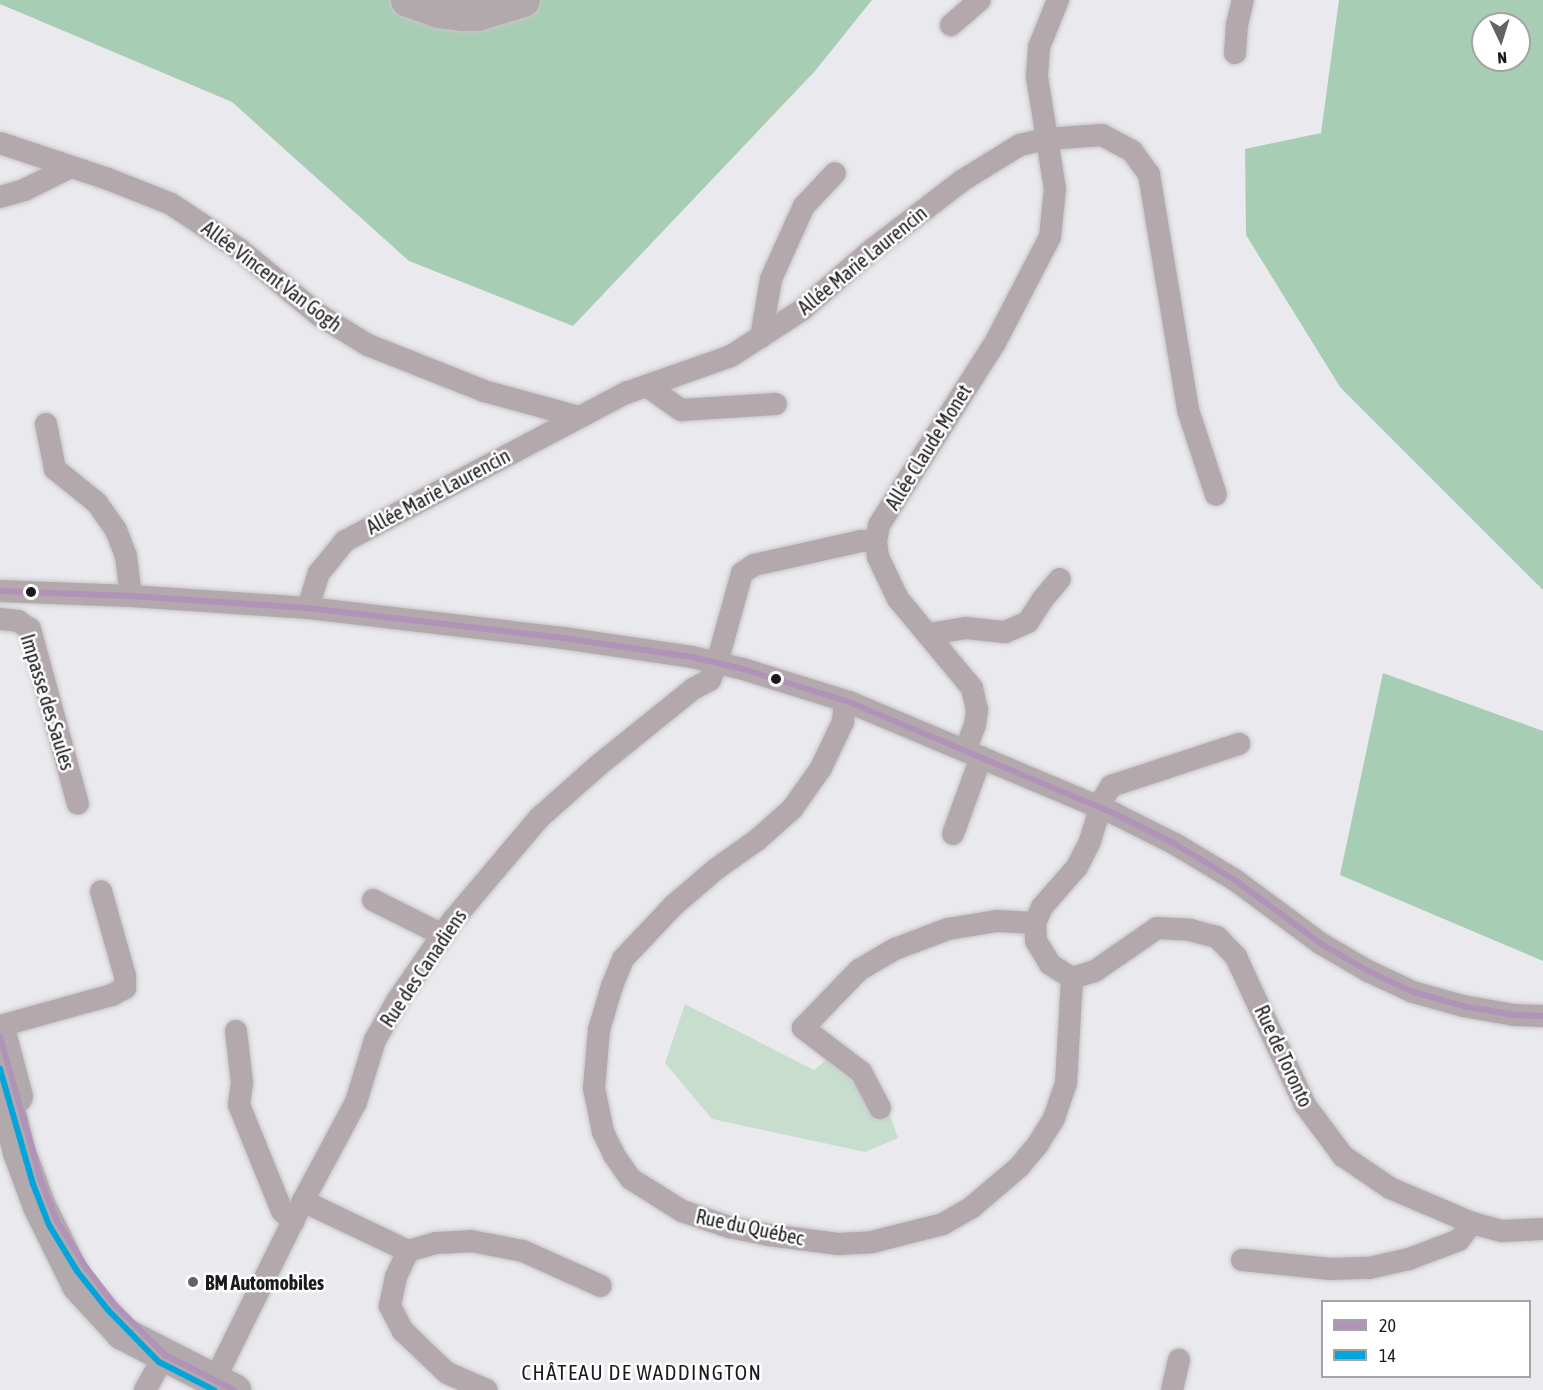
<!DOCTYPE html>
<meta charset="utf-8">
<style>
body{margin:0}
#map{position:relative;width:1543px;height:1390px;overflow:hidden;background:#eaeaee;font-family:"Asap Condensed",sans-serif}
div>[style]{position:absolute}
.green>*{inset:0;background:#c7decf}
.forest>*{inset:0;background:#a8cdb5}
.roads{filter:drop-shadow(0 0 2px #c6c5c8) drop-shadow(0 0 2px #c6c5c8)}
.street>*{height:22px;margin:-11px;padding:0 11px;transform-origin:11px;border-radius:11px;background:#b3a9ac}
.secondary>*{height:33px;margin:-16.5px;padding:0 16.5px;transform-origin:16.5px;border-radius:16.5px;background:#b2a9ac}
.bus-1>*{height:6px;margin:-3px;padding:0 3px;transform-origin:3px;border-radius:3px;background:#b192b9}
.bus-2>*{height:6px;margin:-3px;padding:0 3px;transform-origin:3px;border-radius:3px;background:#01a5dc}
.dots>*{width:16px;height:16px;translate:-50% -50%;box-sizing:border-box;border:3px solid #fff;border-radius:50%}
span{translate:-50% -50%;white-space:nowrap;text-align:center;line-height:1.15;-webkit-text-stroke:5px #fff;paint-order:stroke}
.street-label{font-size:20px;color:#1b1a1d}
.poi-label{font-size:20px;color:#1b1a1d;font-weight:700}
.left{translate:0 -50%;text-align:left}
.neighbourhood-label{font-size:21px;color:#1b1a1d;letter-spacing:1.5px}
.legend{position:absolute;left:1321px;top:1300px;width:210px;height:78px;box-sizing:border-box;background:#fff;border:2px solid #a4a3a5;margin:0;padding:8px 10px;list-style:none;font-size:18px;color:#1b1a1d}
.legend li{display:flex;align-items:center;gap:12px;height:30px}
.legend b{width:30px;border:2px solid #a4a3a5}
.north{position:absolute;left:1471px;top:12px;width:60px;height:60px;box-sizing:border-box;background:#fff;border:2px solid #a4a3a5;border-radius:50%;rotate:176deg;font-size:16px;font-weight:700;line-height:24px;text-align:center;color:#1b1a1d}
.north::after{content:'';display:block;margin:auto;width:21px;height:27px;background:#636366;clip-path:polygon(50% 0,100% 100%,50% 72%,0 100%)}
</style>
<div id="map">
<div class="green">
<i style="clip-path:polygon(685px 1004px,814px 1070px,828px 1058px,859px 1083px,889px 1113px,898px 1138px,865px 1152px,712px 1119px,665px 1063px)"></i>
</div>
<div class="forest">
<i style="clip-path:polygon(0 0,872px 0,815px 71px,573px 326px,409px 261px,232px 102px,0 4px)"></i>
<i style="clip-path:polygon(evenodd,1339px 0,1543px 0,1543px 590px,1340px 387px,1246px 235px,1245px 149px,1321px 133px,1339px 0,1483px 24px,1519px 24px,1519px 60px,1483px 60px,1483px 24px)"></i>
<i style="clip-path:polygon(1383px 673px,1543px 731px,1543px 961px,1340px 875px)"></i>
</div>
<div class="roads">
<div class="street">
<i style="left:951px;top:25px;width:38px;rotate:-41deg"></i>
<i style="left:1235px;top:53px;width:28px;rotate:-86deg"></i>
<i style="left:1237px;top:25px;width:26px;rotate:-77deg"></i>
<i style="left:0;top:143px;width:114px;rotate:18.4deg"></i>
<i style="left:108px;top:179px;width:68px;rotate:21.6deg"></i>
<i style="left:171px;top:204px;width:82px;rotate:33.5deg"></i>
<i style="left:239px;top:249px;width:104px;rotate:39.5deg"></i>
<i style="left:319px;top:315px;width:57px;rotate:31.5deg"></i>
<i style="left:368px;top:345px;width:125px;rotate:21.6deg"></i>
<i style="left:484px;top:391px;width:98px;rotate:15.3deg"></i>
<i style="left:0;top:197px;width:25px;rotate:-16deg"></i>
<i style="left:24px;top:190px;width:52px;rotate:-26.1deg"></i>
<i style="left:761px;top:337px;width:59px;rotate:-80.2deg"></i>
<i style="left:771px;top:279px;width:80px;rotate:-65.7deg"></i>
<i style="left:804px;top:206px;width:45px;rotate:-46.8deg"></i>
<i style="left:647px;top:386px;width:42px;rotate:35.2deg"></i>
<i style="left:681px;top:410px;width:95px;rotate:-3.6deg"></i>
<i style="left:46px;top:424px;width:46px;rotate:78.7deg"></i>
<i style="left:55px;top:469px;width:54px;rotate:39deg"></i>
<i style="left:97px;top:503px;width:33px;rotate:55deg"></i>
<i style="left:116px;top:530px;width:28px;rotate:69deg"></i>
<i style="left:126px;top:556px;width:40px;rotate:82.9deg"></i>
<i style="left:0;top:591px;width:131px;rotate:2.2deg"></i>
<i style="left:131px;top:596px;width:177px;rotate:3.9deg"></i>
<i style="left:308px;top:608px;width:257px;rotate:6.7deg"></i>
<i style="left:563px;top:638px;width:130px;rotate:8.4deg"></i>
<i style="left:692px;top:657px;width:52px;rotate:13.2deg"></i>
<i style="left:743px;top:669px;width:111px;rotate:17.3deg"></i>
<i style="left:849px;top:702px;width:289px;rotate:22.8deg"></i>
<i style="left:1115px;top:814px;width:67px;rotate:26.6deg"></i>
<i style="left:1175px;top:844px;width:70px;rotate:31deg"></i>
<i style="left:1235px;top:880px;width:106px;rotate:36.5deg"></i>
<i style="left:1320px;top:943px;width:56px;rotate:30.3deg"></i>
<i style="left:1368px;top:971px;width:50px;rotate:25deg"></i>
<i style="left:1413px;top:992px;width:52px;rotate:15.6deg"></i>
<i style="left:1463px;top:1006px;width:52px;rotate:10deg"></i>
<i style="left:1514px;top:1015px;width:29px;rotate:2deg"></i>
<i style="left:308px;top:608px;width:37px;rotate:-73deg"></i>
<i style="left:319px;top:573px;width:41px;rotate:-50.9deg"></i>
<i style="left:345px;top:541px;width:318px;rotate:-27.8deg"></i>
<i style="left:626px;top:393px;width:111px;rotate:-19.4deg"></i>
<i style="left:731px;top:356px;width:85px;rotate:-32.9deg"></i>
<i style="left:802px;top:310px;width:94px;rotate:-40.7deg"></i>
<i style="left:873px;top:249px;width:113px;rotate:-37.5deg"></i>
<i style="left:963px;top:180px;width:67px;rotate:-31.6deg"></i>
<i style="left:1020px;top:145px;width:28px;rotate:-13deg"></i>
<i style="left:1047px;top:139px;width:55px;rotate:-4.2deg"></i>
<i style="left:1102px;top:135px;width:34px;rotate:28deg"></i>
<i style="left:1132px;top:151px;width:29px;rotate:54deg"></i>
<i style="left:1149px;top:174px;width:239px;rotate:80.6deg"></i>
<i style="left:1188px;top:410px;width:89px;rotate:71.8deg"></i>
<i style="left:0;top:619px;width:18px;rotate:6deg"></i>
<i style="left:18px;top:621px;width:14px;rotate:34deg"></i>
<i style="left:30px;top:629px;width:181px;rotate:74.7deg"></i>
<i style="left:928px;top:634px;width:38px;rotate:-9deg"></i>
<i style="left:966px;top:628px;width:39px;rotate:6deg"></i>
<i style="left:1005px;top:632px;width:25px;rotate:-23deg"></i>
<i style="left:1028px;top:622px;width:27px;rotate:-57deg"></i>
<i style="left:1043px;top:599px;width:26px;rotate:-50deg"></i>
<i style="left:849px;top:702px;width:10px;rotate:119deg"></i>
<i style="left:844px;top:711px;width:11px;rotate:95deg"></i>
<i style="left:843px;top:722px;width:51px;rotate:115.6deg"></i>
<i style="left:821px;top:768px;width:50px;rotate:125.3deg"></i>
<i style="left:792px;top:809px;width:47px;rotate:138.5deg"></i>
<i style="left:757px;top:840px;width:50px;rotate:144.7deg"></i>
<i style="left:716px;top:869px;width:55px;rotate:139.4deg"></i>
<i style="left:674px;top:905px;width:74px;rotate:133.4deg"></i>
<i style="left:623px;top:959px;width:29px;rotate:112deg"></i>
<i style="left:612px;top:986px;width:46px;rotate:106.5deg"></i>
<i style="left:599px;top:1030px;width:58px;rotate:94.9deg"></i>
<i style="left:594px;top:1088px;width:45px;rotate:78.4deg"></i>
<i style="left:603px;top:1132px;width:25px;rotate:64deg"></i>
<i style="left:614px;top:1155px;width:29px;rotate:55deg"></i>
<i style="left:631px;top:1179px;width:60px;rotate:32.1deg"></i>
<i style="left:682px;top:1211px;width:50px;rotate:18.8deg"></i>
<i style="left:729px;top:1227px;width:41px;rotate:11.3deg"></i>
<i style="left:769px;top:1235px;width:70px;rotate:7.4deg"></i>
<i style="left:838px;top:1244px;width:34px;rotate:-3deg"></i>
<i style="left:872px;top:1242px;width:73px;rotate:-14.2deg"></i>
<i style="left:943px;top:1224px;width:34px;rotate:-30deg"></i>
<i style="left:972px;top:1207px;width:62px;rotate:-40.4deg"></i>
<i style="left:1019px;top:1167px;width:30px;rotate:-50deg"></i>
<i style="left:1038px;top:1144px;width:31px;rotate:-58deg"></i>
<i style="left:1054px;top:1118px;width:37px;rotate:-71deg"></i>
<i style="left:1066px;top:1083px;width:105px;rotate:-86.7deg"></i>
<i style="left:965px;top:751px;width:28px;rotate:-69deg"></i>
<i style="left:975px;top:725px;width:15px;rotate:-82deg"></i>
<i style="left:977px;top:710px;width:23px;rotate:-103deg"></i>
<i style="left:972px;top:688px;width:116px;rotate:-129.7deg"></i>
<i style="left:898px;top:599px;width:47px;rotate:-115.5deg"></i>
<i style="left:878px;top:557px;width:16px;rotate:-97deg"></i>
<i style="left:876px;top:541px;width:16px;rotate:-79deg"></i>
<i style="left:879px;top:525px;width:218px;rotate:-57.5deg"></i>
<i style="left:996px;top:341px;width:117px;rotate:-62.6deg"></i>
<i style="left:1050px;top:237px;width:48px;rotate:-84.1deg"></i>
<i style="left:1055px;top:189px;width:114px;rotate:-99.1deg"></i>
<i style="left:1037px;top:76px;width:29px;rotate:-86deg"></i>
<i style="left:1039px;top:47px;width:51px;rotate:-68deg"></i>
<i style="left:953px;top:834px;width:82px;rotate:-70deg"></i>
<i style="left:373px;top:900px;width:78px;rotate:26.6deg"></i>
<i style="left:1072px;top:978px;width:24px;rotate:-17deg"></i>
<i style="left:1095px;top:971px;width:75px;rotate:-34.7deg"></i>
<i style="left:1157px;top:928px;width:33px;rotate:3deg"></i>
<i style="left:1190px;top:930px;width:28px;rotate:15deg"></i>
<i style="left:1217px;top:937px;width:28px;rotate:46deg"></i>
<i style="left:1236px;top:957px;width:163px;rotate:65deg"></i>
<i style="left:1305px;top:1105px;width:64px;rotate:53.3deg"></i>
<i style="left:1343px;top:1156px;width:57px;rotate:34.2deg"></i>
<i style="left:1390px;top:1188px;width:89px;rotate:23.1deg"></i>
<i style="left:1472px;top:1223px;width:31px;rotate:15deg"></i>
<i style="left:1502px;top:1231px;width:41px;rotate:-2.8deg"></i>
<i style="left:1072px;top:978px;width:26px;rotate:-148deg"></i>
<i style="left:1050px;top:964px;width:27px;rotate:-121deg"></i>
<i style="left:1036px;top:941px;width:18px;rotate:-93deg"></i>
<i style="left:1035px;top:923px;width:17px;rotate:-66deg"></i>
<i style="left:1042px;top:907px;width:53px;rotate:-48.8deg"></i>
<i style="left:1077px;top:867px;width:29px;rotate:-63deg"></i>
<i style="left:1090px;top:841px;width:44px;rotate:-72.8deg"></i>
<i style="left:1103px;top:799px;width:15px;rotate:-58deg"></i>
<i style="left:1111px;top:786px;width:135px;rotate:-18.2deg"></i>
<i style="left:0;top:1026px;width:116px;rotate:-15.5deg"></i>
<i style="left:112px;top:995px;width:15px;rotate:-28deg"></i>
<i style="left:125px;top:988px;width:12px;rotate:-90deg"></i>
<i style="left:125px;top:976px;width:88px;rotate:-105.8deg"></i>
<i style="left:236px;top:1031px;width:52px;rotate:83.4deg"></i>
<i style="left:242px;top:1083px;width:22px;rotate:98deg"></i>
<i style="left:239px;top:1105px;width:114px;rotate:67.9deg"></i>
<i style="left:282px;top:1211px;width:16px;rotate:45deg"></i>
<i style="left:880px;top:1108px;width:41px;rotate:-117.8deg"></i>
<i style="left:861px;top:1072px;width:73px;rotate:-142.8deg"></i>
<i style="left:803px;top:1028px;width:81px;rotate:-46deg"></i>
<i style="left:859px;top:970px;width:42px;rotate:-30.3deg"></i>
<i style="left:895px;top:949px;width:57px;rotate:-20.7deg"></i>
<i style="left:948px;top:929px;width:50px;rotate:-9.3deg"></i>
<i style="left:997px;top:921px;width:38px;rotate:3deg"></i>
<i style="left:303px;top:1201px;width:116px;rotate:25.5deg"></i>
<i style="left:408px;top:1251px;width:29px;rotate:115deg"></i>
<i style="left:396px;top:1277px;width:30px;rotate:102deg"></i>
<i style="left:390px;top:1306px;width:28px;rotate:63deg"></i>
<i style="left:403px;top:1331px;width:61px;rotate:43.7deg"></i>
<i style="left:447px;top:1373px;width:43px;rotate:23deg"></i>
<i style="left:408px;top:1251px;width:29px;rotate:-16deg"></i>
<i style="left:436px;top:1243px;width:35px;rotate:-3deg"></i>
<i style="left:471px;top:1241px;width:53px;rotate:10.9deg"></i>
<i style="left:523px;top:1251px;width:85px;rotate:24.2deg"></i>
<i style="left:1242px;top:1260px;width:89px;rotate:5.8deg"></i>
<i style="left:1331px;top:1269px;width:38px;rotate:-2deg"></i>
<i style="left:1369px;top:1268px;width:41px;rotate:-12.7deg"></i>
<i style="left:1409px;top:1259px;width:53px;rotate:-20.8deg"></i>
<i style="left:1459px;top:1240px;width:21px;rotate:-53deg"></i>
<i style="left:214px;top:1381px;width:201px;rotate:-63.7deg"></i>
<i style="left:303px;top:1201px;width:112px;rotate:-61.8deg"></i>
<i style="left:356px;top:1102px;width:65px;rotate:-73deg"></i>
<i style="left:375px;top:1040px;width:45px;rotate:-60.6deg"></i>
<i style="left:397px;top:1001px;width:97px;rotate:-55.5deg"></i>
<i style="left:452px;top:921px;width:135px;rotate:-49.8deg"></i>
<i style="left:539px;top:818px;width:81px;rotate:-41.5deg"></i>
<i style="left:600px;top:764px;width:119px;rotate:-38.9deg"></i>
<i style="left:693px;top:689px;width:19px;rotate:-28deg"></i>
<i style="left:710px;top:680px;width:18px;rotate:-68deg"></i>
<i style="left:717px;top:663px;width:93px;rotate:-74.5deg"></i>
<i style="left:742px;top:573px;width:14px;rotate:-34deg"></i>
<i style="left:754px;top:565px;width:110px;rotate:-12.6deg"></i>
<i style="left:861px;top:541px;width:15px"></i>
<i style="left:145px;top:1390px;width:40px;rotate:-60.3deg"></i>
<i style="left:1172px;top:1390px;width:31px;rotate:-77deg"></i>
</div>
<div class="secondary">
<i style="left:407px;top:0;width:34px;rotate:19deg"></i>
<i style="left:439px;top:11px;width:23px;rotate:7deg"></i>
<i style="left:462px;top:14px;width:15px"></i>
<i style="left:477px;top:14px;width:48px;rotate:-16.9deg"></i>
<i style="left:0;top:1036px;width:62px;rotate:75.1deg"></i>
<i style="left:0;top:1077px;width:77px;rotate:75.8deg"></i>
<i style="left:19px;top:1152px;width:58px;rotate:69.7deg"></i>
<i style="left:39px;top:1206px;width:88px;rotate:63.7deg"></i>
<i style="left:78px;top:1285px;width:65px;rotate:47.5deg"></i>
<i style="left:122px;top:1333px;width:126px;rotate:27deg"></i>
</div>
</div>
<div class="bus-1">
<i style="left:0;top:591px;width:131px;rotate:2.2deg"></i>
<i style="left:131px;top:596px;width:177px;rotate:3.9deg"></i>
<i style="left:308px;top:608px;width:257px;rotate:6.7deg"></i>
<i style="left:563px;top:638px;width:130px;rotate:8.4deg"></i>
<i style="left:692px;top:657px;width:52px;rotate:13.2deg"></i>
<i style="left:743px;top:669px;width:111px;rotate:17.3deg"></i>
<i style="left:849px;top:702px;width:289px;rotate:22.8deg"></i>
<i style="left:1115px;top:814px;width:67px;rotate:26.6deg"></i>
<i style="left:1175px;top:844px;width:70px;rotate:31deg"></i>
<i style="left:1235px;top:880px;width:106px;rotate:36.5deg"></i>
<i style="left:1320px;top:943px;width:56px;rotate:30.3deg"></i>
<i style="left:1368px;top:971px;width:50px;rotate:25deg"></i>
<i style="left:1413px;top:992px;width:52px;rotate:15.6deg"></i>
<i style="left:1463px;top:1006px;width:52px;rotate:10deg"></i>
<i style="left:1514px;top:1015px;width:29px;rotate:2deg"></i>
<i style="left:0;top:1036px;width:151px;rotate:74.2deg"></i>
<i style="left:41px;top:1181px;width:43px;rotate:68.2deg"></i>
<i style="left:57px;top:1221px;width:53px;rotate:58.1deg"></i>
<i style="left:85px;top:1266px;width:48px;rotate:52.7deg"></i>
<i style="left:114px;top:1304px;width:72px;rotate:45deg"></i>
<i style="left:165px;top:1355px;width:77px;rotate:26.9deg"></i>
</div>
<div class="bus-2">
<i style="left:0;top:1069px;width:120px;rotate:74deg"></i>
<i style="left:33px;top:1184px;width:44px;rotate:68.7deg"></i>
<i style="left:49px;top:1225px;width:54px;rotate:58.7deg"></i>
<i style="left:77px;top:1271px;width:50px;rotate:51.5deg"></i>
<i style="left:108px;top:1310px;width:73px;rotate:45.6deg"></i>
<i style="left:159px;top:1362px;width:62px;rotate:27deg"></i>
</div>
<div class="dots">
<i style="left:31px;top:592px;background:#1b1a1d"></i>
<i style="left:776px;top:679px;background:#1b1a1d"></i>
<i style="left:193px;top:1282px;background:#636366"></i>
</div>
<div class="street-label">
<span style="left:862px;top:260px;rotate:-39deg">Allée Marie Laurencin</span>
<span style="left:272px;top:276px;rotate:37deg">Allée Vincent Van Gogh</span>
<span style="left:928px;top:447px;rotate:-58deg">Allée Claude Monet</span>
<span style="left:438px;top:491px;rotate:-28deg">Allée Marie Laurencin</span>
<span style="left:48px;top:702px;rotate:73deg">Impasse des Saules</span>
<span style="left:423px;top:968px;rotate:-56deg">Rue des Canadiens</span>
<span style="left:1284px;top:1056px;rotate:65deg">Rue de Toronto</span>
<span style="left:750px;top:1227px;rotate:12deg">Rue du Québec</span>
</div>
<div class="poi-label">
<span class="left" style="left:205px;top:1282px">BM Automobiles</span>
</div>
<div class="neighbourhood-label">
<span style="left:642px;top:1372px">CHÂTEAU DE WADDINGTON</span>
</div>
<ul class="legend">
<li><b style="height:8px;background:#b192b9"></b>20</li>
<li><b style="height:8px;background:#01a5dc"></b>14</li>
</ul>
<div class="north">N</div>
</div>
